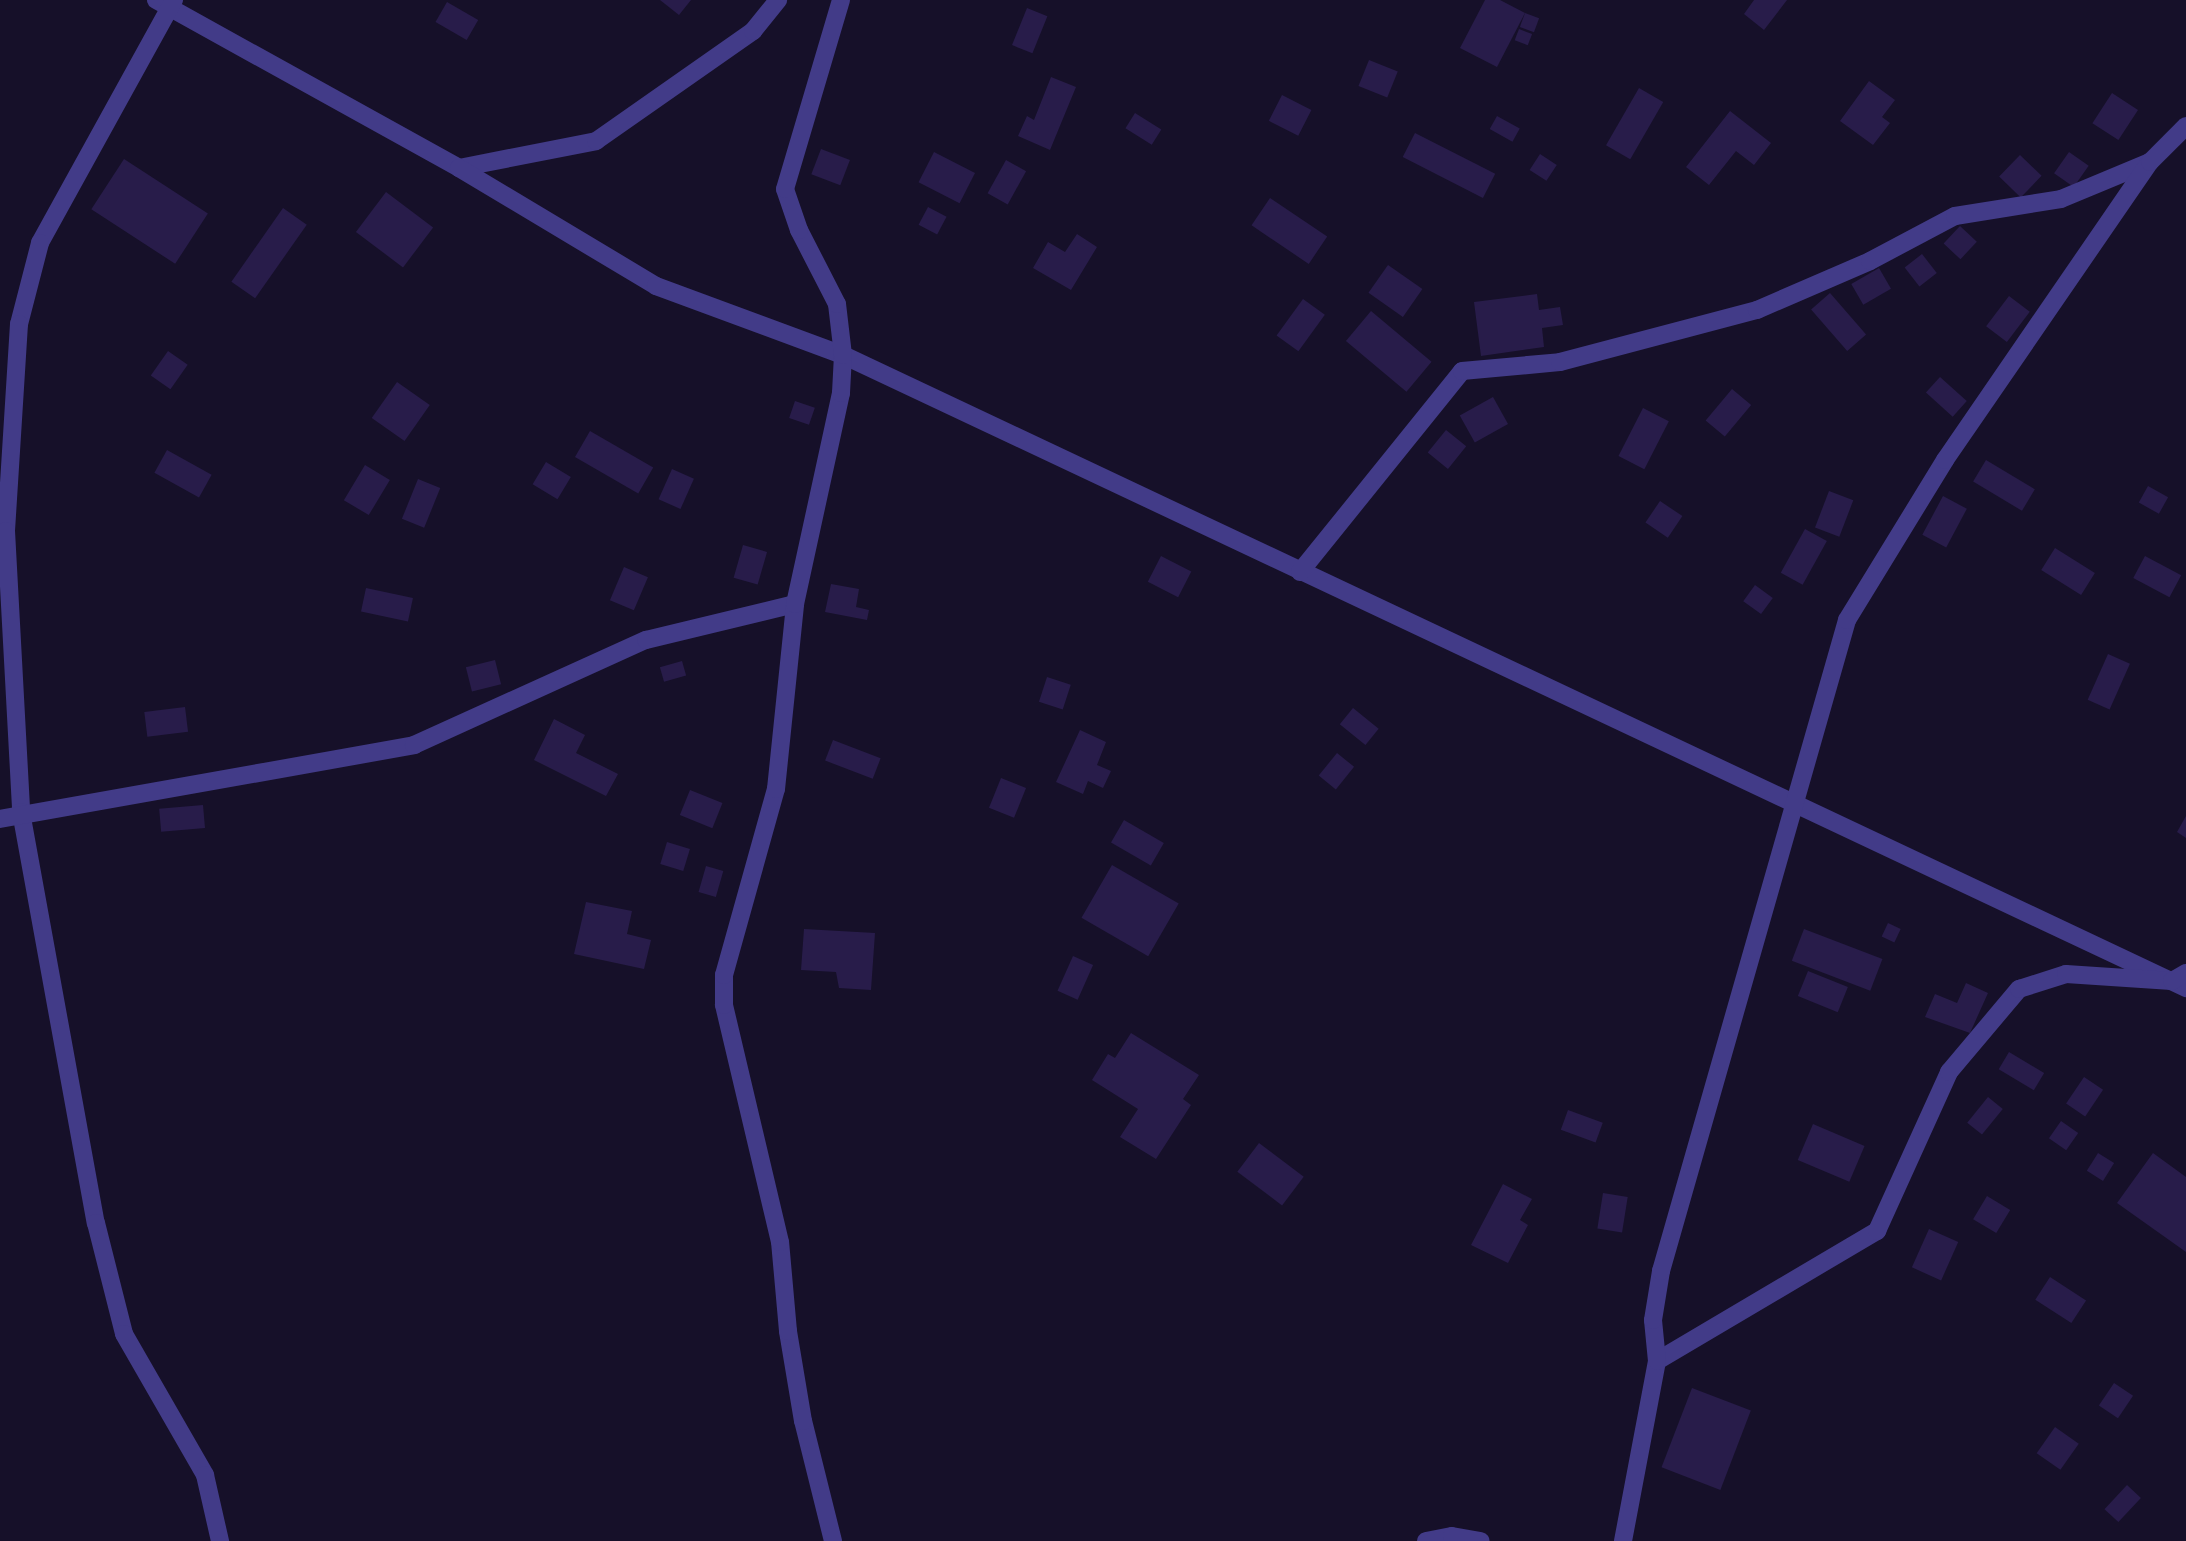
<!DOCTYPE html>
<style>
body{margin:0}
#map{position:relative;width:2186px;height:1541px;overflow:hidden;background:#161029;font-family:"Asap Condensed",sans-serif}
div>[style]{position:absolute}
.building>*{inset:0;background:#281c4a;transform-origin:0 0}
.street>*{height:18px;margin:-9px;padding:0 9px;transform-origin:9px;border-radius:9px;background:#423b88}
span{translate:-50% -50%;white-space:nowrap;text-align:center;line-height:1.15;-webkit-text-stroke:5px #161029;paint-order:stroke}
</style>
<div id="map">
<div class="building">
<i style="clip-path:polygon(660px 0,691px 0,679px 15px)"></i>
<i style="clip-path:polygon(1485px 0,1500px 0,1525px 13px,1497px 67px,1460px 48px)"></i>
<i style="clip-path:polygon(1754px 0,1787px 0,1764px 30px,1744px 14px)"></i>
<i style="left:447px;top:2px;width:36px;height:23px;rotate:30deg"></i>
<i style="left:1027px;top:8px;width:22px;height:40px;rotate:22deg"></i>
<i style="left:1525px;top:13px;width:15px;height:15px;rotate:20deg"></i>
<i style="left:1519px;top:29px;width:14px;height:12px;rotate:21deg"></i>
<i style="left:1369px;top:60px;width:31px;height:28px;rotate:22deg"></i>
<i style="clip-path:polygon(1051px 77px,1076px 87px,1050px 150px,1018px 136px,1027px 116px,1034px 120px)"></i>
<i style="clip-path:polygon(1869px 81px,1895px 100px,1882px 117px,1890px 123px,1873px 145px,1840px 121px)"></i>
<i style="left:1639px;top:88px;width:28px;height:66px;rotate:30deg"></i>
<i style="left:2112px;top:93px;width:31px;height:36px;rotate:33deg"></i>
<i style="left:1282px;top:95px;width:33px;height:29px;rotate:27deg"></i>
<i style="clip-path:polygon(1730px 111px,1771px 143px,1754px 165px,1736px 151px,1709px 185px,1686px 167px)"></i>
<i style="left:1135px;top:113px;width:31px;height:18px;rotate:32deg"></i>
<i style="left:1497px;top:116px;width:26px;height:15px;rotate:29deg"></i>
<i style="left:1415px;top:133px;width:90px;height:27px;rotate:27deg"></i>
<i style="left:821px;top:149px;width:31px;height:27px;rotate:21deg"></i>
<i style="left:934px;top:152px;width:46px;height:34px;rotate:27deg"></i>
<i style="left:2069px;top:152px;width:24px;height:26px;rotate:35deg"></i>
<i style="left:1540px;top:154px;width:20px;height:19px;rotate:33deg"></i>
<i style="left:2020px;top:155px;width:30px;height:30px;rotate:44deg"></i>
<i style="left:124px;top:159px;width:100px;height:60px;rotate:33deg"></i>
<i style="left:1006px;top:160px;width:23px;height:38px;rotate:29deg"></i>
<i style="left:386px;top:192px;width:59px;height:50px;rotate:37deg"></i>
<i style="left:1270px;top:198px;width:69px;height:33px;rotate:34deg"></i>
<i style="left:928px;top:207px;width:21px;height:20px;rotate:28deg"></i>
<i style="left:283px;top:208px;width:29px;height:90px;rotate:35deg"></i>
<i style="left:1960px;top:226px;width:23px;height:24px;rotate:43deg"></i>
<i style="clip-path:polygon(1077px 234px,1097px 247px,1071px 290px,1033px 268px,1048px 242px,1065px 252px)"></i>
<i style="left:1922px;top:254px;width:24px;height:22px;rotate:52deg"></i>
<i style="left:1388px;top:265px;width:42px;height:34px;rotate:35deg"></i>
<i style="left:1879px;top:268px;width:24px;height:32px;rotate:60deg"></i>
<i style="left:1830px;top:293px;width:55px;height:25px;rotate:49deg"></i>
<i style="clip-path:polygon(1537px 294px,1539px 310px,1560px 307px,1563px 325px,1542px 328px,1544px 347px,1481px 356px,1474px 302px)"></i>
<i style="left:2009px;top:296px;width:26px;height:38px;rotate:37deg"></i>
<i style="left:1303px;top:299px;width:27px;height:45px;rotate:36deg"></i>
<i style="left:1371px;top:311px;width:79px;height:39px;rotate:40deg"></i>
<i style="left:168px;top:351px;width:24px;height:30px;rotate:35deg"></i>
<i style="left:1940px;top:377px;width:36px;height:21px;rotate:42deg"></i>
<i style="left:397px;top:382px;width:40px;height:44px;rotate:35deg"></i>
<i style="left:1732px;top:389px;width:25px;height:41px;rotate:40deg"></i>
<i style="left:1493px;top:397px;width:31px;height:38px;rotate:61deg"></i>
<i style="left:795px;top:401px;width:21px;height:18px;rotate:19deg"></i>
<i style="left:1643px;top:408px;width:29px;height:54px;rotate:27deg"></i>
<i style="left:1446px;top:430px;width:26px;height:29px;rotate:39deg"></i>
<i style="left:590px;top:431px;width:73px;height:30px;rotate:30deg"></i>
<i style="left:167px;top:450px;width:51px;height:26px;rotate:29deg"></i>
<i style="left:1986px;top:460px;width:57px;height:25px;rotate:31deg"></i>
<i style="left:546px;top:462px;width:29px;height:26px;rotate:31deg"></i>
<i style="left:365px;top:465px;width:29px;height:41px;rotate:31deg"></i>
<i style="left:672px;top:469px;width:24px;height:33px;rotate:24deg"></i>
<i style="left:418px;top:479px;width:24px;height:43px;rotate:22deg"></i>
<i style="left:2148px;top:486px;width:23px;height:19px;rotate:29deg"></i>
<i style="left:1829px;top:491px;width:26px;height:39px;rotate:21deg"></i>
<i style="left:1943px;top:496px;width:27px;height:44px;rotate:28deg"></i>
<i style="left:1660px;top:501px;width:27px;height:26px;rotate:34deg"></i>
<i style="left:1805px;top:529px;width:25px;height:50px;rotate:29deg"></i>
<i style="left:743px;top:545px;width:25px;height:34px;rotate:16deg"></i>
<i style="left:2055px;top:548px;width:47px;height:26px;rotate:32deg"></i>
<i style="left:1161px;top:556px;width:34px;height:29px;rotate:27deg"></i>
<i style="left:2145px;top:556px;width:41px;height:25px;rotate:28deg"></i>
<i style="left:624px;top:567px;width:26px;height:36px;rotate:23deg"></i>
<i style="clip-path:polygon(831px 584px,859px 589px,856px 607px,869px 610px,867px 620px,825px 612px)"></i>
<i style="left:1755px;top:585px;width:22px;height:20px;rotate:36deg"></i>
<i style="left:366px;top:588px;width:48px;height:24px;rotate:12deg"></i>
<i style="left:2108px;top:654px;width:24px;height:50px;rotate:24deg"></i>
<i style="left:495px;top:660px;width:25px;height:30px;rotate:76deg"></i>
<i style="left:682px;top:661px;width:15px;height:23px;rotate:74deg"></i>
<i style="left:1047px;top:677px;width:25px;height:26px;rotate:18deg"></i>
<i style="left:185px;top:707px;width:25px;height:41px;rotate:83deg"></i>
<i style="left:1353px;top:708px;width:33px;height:21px;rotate:39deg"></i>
<i style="clip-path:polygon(554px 719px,585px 735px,576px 753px,618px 774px,606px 796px,534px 760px)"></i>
<i style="clip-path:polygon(1080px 730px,1106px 742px,1097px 765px,1111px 771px,1103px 788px,1088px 781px,1083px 794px,1056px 782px)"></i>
<i style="left:833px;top:740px;width:51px;height:22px;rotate:21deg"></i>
<i style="left:1337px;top:753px;width:22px;height:29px;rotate:39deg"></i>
<i style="left:1001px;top:778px;width:27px;height:32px;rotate:22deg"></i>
<i style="left:690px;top:790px;width:35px;height:27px;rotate:22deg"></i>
<i style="left:203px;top:805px;width:23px;height:44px;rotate:85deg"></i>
<i style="clip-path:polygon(2186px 816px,2186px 838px,2177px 832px)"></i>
<i style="left:1124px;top:820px;width:46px;height:26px;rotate:30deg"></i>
<i style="left:667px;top:842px;width:24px;height:23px;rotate:17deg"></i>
<i style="left:1112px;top:865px;width:77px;height:61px;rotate:30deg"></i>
<i style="left:706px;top:866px;width:18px;height:27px;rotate:16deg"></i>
<i style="clip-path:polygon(586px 902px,632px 911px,627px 934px,651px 940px,644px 969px,574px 954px)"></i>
<i style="left:1888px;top:923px;width:14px;height:15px;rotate:25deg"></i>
<i style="clip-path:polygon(804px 929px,875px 933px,871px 990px,839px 988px,836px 972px,801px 970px)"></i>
<i style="left:1804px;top:929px;width:84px;height:34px;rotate:21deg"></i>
<i style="left:1073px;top:956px;width:22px;height:38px;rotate:24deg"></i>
<i style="left:1808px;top:971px;width:43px;height:27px;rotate:22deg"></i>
<i style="clip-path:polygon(1966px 983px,1988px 993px,1970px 1033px,1925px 1017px,1935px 994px,1957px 1003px)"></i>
<i style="clip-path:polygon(1131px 1033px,1199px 1075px,1183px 1099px,1191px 1105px,1156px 1159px,1120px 1137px,1138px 1109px,1092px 1080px,1108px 1054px,1115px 1058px)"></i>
<i style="left:2009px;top:1052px;width:41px;height:20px;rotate:31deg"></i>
<i style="left:2084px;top:1077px;width:23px;height:32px;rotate:34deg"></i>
<i style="left:1988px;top:1097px;width:19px;height:33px;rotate:39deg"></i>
<i style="left:1568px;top:1110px;width:37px;height:21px;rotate:20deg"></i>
<i style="left:2061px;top:1121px;width:21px;height:21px;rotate:35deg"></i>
<i style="left:1813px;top:1124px;width:56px;height:39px;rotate:23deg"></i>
<i style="left:1259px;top:1143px;width:56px;height:36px;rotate:37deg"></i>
<i style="left:2098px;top:1153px;width:19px;height:21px;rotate:32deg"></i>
<i style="clip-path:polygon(2153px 1153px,2186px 1177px,2186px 1252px,2117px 1203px)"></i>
<i style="clip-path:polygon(1503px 1184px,1532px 1199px,1520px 1220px,1528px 1225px,1508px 1263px,1471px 1245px)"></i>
<i style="left:1603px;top:1193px;width:25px;height:36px;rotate:9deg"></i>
<i style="left:1987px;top:1196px;width:27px;height:27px;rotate:31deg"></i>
<i style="left:1929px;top:1229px;width:32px;height:42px;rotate:24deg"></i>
<i style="left:2050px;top:1277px;width:43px;height:27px;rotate:33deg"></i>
<i style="left:2114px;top:1383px;width:23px;height:27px;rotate:34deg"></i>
<i style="left:1692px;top:1388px;width:63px;height:85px;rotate:21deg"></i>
<i style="left:2055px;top:1427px;width:29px;height:32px;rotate:35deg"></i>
<i style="left:2127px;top:1485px;width:19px;height:33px;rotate:43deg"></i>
</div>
<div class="street">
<i style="left:156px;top:0;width:346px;rotate:29deg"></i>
<i style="left:459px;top:168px;width:140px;rotate:-11.1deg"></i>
<i style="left:596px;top:141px;width:192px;rotate:-35deg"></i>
<i style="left:753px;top:31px;width:40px;rotate:-51deg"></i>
<i style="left:174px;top:0;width:277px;rotate:118.9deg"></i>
<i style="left:40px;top:243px;width:84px;rotate:104.5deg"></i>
<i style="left:19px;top:324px;width:207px;rotate:93.6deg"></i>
<i style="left:6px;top:531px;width:281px;rotate:86.9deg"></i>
<i style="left:21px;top:812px;width:418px;rotate:79.7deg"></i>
<i style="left:96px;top:1223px;width:114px;rotate:75.8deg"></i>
<i style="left:124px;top:1334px;width:163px;rotate:60.1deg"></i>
<i style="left:205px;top:1475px;width:68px;rotate:77.2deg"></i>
<i style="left:459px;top:168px;width:230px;rotate:30.9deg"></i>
<i style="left:656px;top:286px;width:199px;rotate:20.3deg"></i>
<i style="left:843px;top:355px;width:1485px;rotate:25.24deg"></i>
<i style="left:1300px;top:572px;width:258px;rotate:-51.1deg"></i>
<i style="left:1462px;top:371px;width:98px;rotate:-5.2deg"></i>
<i style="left:1560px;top:362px;width:204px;rotate:-14.8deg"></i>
<i style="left:1757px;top:310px;width:123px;rotate:-23.4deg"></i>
<i style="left:1870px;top:261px;width:96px;rotate:-27.9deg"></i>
<i style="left:1955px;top:216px;width:107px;rotate:-9.1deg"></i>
<i style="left:2061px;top:199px;width:96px;rotate:-22.6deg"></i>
<i style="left:0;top:819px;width:421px;rotate:-10.1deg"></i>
<i style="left:414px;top:745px;width:255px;rotate:-24.4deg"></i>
<i style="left:646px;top:640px;width:153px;rotate:-13.6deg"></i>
<i style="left:1657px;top:1361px;width:256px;rotate:-30.6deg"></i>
<i style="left:1877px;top:1231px;width:175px;rotate:-65.6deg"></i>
<i style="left:1949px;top:1072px;width:109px;rotate:-49.9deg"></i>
<i style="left:2019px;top:989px;width:49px;rotate:-17.7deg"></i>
<i style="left:2066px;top:974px;width:106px;rotate:3.8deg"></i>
<i style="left:2172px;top:981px;width:16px;rotate:-30deg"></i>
<i style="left:833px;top:1541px;width:124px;rotate:-104deg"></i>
<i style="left:803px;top:1421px;width:91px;rotate:-99.5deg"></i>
<i style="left:788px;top:1331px;width:89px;rotate:-95.1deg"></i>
<i style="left:780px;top:1242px;width:244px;rotate:-103.3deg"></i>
<i style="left:724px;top:1005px;width:30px;rotate:-90deg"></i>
<i style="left:724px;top:975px;width:193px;rotate:-74.4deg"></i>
<i style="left:776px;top:789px;width:186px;rotate:-84.1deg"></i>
<i style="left:795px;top:604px;width:216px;rotate:-77.7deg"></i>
<i style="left:841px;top:393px;width:38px;rotate:-87deg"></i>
<i style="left:843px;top:355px;width:51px;rotate:-96.7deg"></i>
<i style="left:837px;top:304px;width:83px;rotate:-117.2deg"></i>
<i style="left:799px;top:230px;width:43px;rotate:-108.9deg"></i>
<i style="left:785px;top:189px;width:197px;rotate:-73.5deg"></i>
<i style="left:1426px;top:1541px;width:26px;rotate:-11deg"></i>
<i style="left:1452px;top:1536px;width:29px;rotate:10deg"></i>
<i style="left:1623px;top:1541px;width:183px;rotate:-79.3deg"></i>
<i style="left:1657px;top:1361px;width:41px;rotate:-95.6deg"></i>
<i style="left:1653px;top:1320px;width:50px;rotate:-80.7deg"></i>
<i style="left:1661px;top:1271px;width:677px;rotate:-74.05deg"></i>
<i style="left:1847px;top:620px;width:188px;rotate:-58.5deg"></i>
<i style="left:1945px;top:460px;width:362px;rotate:-55.5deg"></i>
<i style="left:2150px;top:162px;width:51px;rotate:-45deg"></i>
</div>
</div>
